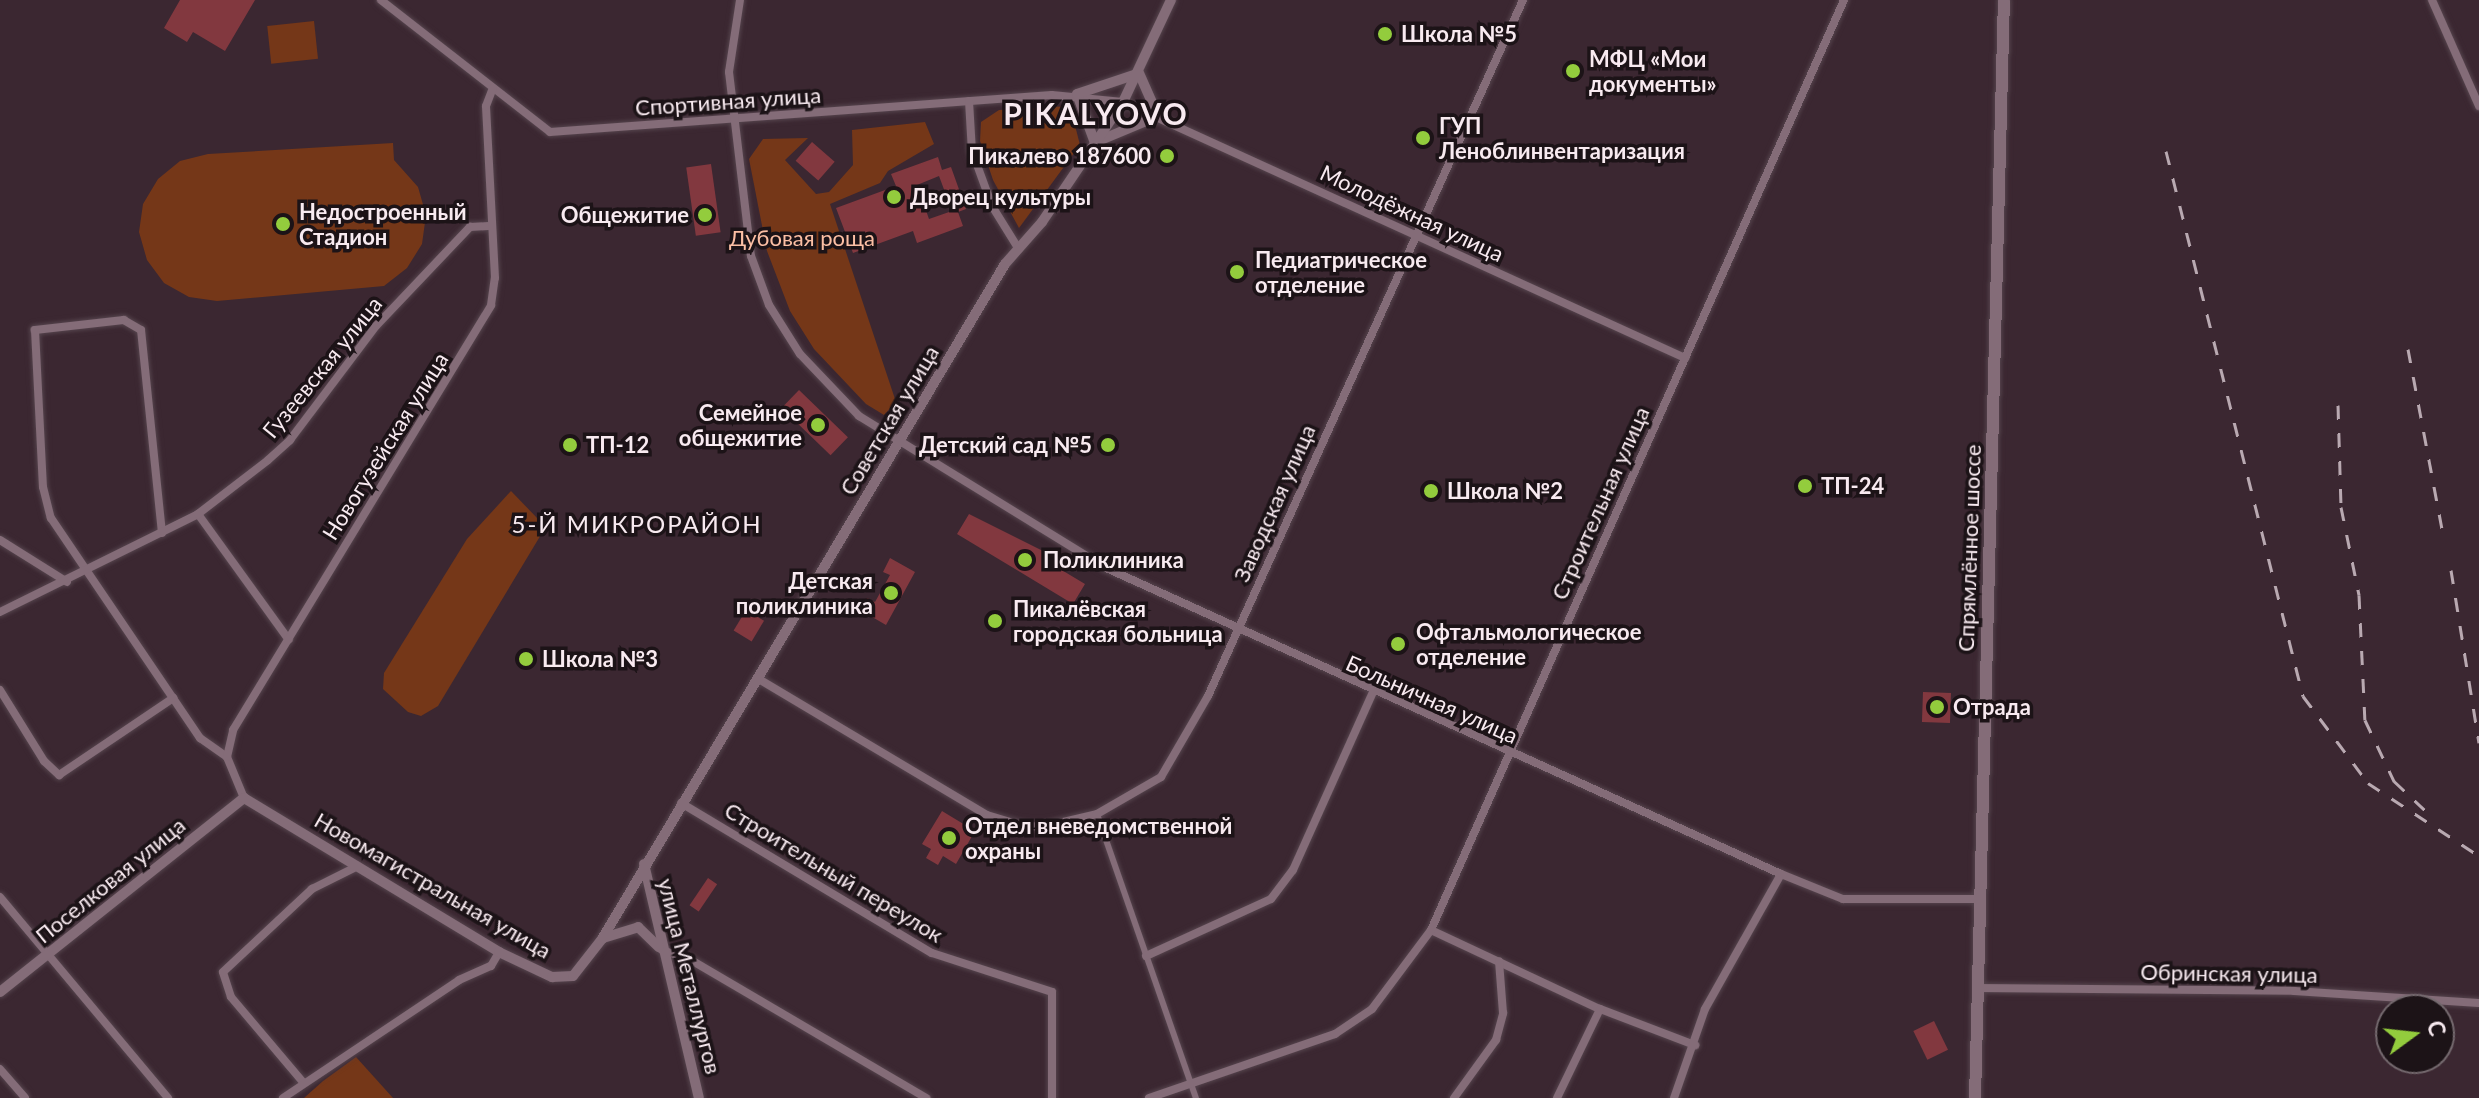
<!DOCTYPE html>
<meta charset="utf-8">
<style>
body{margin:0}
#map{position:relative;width:2479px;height:1098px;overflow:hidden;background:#3b2731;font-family:Lato,sans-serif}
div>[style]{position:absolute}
.green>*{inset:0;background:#753718;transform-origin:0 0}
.building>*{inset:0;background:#82383f;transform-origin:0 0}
.roads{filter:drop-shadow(0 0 2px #55444d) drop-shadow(0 0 2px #55444d)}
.pedestrian>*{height:6px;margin:-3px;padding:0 3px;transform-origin:3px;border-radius:3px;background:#846c78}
.minor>*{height:8px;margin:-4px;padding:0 4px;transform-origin:4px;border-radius:4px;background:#846c78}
.tertiary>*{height:10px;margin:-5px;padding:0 5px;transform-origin:5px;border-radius:5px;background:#846c78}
.secondary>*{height:12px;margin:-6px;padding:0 6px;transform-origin:6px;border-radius:6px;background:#846c78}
.rail>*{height:3px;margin-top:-1.5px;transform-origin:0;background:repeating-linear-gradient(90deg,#b9a9b1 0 14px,transparent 0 28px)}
.dots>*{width:22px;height:22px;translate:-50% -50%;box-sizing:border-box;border:4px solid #1c1317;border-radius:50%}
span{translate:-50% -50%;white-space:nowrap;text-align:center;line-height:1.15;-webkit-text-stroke:7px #1c1317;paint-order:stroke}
.poi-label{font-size:22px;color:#f8eaf0;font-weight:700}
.left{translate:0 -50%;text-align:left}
.right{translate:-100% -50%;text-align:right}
.street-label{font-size:22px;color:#f8eaf0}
.park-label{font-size:22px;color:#fcbfa4}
.neighbourhood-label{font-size:24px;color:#f8eaf0;letter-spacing:2px}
.district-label{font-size:30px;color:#f8eaf0;font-weight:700;letter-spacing:2px}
.north{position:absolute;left:2375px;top:994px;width:80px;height:80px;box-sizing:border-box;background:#1c1317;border:2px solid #74696e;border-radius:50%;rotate:75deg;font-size:22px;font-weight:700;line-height:32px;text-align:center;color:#f8eaf0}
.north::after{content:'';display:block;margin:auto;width:28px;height:36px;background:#93cc3d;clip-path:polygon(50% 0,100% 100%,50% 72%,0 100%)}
</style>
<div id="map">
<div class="green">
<i style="left:314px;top:21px;width:38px;height:47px;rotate:84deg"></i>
<i style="clip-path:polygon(1070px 106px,1080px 145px,1019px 228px,993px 180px,980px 141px,981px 122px,999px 110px)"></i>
<i style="clip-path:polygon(925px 122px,934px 144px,888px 171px,880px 183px,830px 204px,896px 402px,884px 415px,866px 404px,814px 349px,790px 311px,767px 251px,749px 159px,763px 139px,808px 138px,785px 160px,816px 194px,829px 192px,853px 165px,852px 130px)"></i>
<i style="clip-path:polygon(393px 143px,394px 160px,418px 187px,426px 215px,422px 244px,407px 268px,384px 286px,217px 301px,189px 297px,164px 283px,147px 260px,139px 232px,143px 204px,158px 179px,180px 161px,208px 154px)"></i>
<i style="clip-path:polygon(511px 491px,539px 520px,542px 533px,438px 706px,421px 716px,408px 712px,383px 689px,384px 673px,467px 539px)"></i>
<i style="clip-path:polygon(356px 1057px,393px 1098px,304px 1098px,323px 1081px)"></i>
</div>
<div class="building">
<i style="clip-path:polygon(180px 0,255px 0,225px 51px,193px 32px,187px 42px,164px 28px)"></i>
<i style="left:812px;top:142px;width:30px;height:25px;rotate:41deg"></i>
<i style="clip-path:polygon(evenodd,938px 157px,942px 170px,951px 167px,966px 209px,958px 212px,963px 226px,917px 243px,913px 231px,853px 253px,836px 208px,896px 186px,891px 174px,938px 157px,939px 176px,952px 211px,929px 219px,917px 185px,939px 176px)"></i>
<i style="left:711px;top:164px;width:69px;height:25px;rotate:82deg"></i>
<i style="left:799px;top:390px;width:68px;height:25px;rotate:44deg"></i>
<i style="clip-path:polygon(969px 514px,1053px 556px,1050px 563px,1085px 584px,1073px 604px,957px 534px)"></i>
<i style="clip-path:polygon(890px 558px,915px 572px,886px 625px,860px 610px,867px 598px,875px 602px,890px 575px,883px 572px)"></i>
<i style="left:746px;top:610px;width:21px;height:24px;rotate:31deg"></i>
<i style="left:1923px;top:692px;width:28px;height:30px;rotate:2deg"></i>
<i style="clip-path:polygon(942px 811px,975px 831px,956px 864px,943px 856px,938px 865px,926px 858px,931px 849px,922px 844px)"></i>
<i style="left:708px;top:878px;width:11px;height:33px;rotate:34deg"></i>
<i style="left:1934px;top:1021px;width:32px;height:23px;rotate:64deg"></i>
</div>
<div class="roads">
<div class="pedestrian">
<i style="left:1097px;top:814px;width:301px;rotate:70.8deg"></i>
</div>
<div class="minor">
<i style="left:381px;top:0;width:214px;rotate:38deg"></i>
<i style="left:550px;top:132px;width:503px;rotate:-4.22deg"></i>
<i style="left:1052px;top:95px;width:71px;rotate:5.6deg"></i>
<i style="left:1123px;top:102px;width:618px;rotate:24.49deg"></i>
<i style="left:740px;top:0;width:73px;rotate:98.7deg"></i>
<i style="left:729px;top:72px;width:185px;rotate:83.2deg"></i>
<i style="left:751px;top:256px;width:52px;rotate:69.8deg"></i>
<i style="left:769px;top:305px;width:58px;rotate:57.7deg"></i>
<i style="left:800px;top:354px;width:86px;rotate:46.4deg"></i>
<i style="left:859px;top:416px;width:288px;rotate:31.6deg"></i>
<i style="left:1104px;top:567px;width:743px;rotate:24.39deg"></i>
<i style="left:1781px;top:874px;width:67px;rotate:22deg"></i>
<i style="left:1843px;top:899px;width:137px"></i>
<i style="left:2432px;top:0;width:116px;rotate:66.1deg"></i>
<i style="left:969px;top:101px;width:50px;rotate:86.6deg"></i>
<i style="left:972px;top:151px;width:59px;rotate:70deg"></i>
<i style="left:992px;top:206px;width:49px;rotate:58.2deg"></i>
<i style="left:198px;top:514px;width:155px;rotate:54.2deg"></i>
<i style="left:162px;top:533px;width:204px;rotate:-95.9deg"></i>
<i style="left:141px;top:330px;width:20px;rotate:-150deg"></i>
<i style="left:124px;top:320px;width:90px;rotate:173.6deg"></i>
<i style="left:35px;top:330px;width:157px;rotate:87.1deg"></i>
<i style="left:43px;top:487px;width:32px;rotate:76deg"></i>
<i style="left:51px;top:518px;width:266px;rotate:55.9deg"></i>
<i style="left:200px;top:738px;width:33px;rotate:35deg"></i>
<i style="left:0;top:540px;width:79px;rotate:32.1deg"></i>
<i style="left:0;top:612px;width:221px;rotate:-26.3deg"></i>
<i style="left:198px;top:514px;width:88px;rotate:-37.6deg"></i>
<i style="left:268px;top:460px;width:30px;rotate:-42deg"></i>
<i style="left:290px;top:440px;width:143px;rotate:-53deg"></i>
<i style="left:376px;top:326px;width:137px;rotate:-46.5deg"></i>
<i style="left:470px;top:227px;width:22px;rotate:-3deg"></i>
<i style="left:757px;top:678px;width:268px;rotate:30.8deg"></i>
<i style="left:987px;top:815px;width:34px;rotate:17deg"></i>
<i style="left:1020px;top:825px;width:22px;rotate:5deg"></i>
<i style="left:1042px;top:827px;width:57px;rotate:-13.3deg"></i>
<i style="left:1097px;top:814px;width:74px;rotate:-30deg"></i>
<i style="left:1161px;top:777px;width:94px;rotate:-59.9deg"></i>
<i style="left:1208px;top:696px;width:764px;rotate:-65.65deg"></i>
<i style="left:0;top:690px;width:84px;rotate:58.2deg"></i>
<i style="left:44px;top:761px;width:21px;rotate:43deg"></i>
<i style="left:59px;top:775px;width:138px;rotate:-34deg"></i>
<i style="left:244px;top:798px;width:44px;rotate:-112.5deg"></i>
<i style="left:227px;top:757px;width:28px;rotate:-77deg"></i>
<i style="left:233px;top:730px;width:497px;rotate:-58.7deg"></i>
<i style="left:491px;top:305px;width:27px;rotate:-82deg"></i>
<i style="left:495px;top:278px;width:172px;rotate:-93deg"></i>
<i style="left:486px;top:106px;width:19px;rotate:-69deg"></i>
<i style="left:681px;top:803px;width:292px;rotate:30.9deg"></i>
<i style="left:932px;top:953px;width:126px;rotate:18deg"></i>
<i style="left:1052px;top:992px;width:106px;rotate:90deg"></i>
<i style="left:0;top:897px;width:262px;rotate:50.1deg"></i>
<i style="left:1431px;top:930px;width:187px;rotate:25.1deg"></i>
<i style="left:1600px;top:1009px;width:102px;rotate:20.8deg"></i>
<i style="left:662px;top:950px;width:31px;rotate:19deg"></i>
<i style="left:691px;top:960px;width:273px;rotate:30.4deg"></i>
<i style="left:1146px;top:956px;width:137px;rotate:-24.5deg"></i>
<i style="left:1271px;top:899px;width:36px;rotate:-53deg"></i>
<i style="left:1293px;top:870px;width:195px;rotate:-65.8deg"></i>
<i style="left:1977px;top:988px;width:317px;rotate:0.5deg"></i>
<i style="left:2294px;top:991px;width:185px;rotate:3.7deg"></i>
<i style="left:0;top:1069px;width:38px;rotate:49deg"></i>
<i style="left:302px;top:1081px;width:110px;rotate:-130.2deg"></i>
<i style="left:231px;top:997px;width:26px;rotate:-108deg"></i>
<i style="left:223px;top:972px;width:122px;rotate:-43deg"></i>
<i style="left:312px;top:889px;width:51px;rotate:-26.6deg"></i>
<i style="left:283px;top:1098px;width:212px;rotate:-33.8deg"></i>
<i style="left:459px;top:980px;width:35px;rotate:-24deg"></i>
<i style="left:491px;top:966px;width:16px;rotate:-60deg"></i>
<i style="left:1149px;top:1098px;width:197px;rotate:-19deg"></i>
<i style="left:1335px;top:1034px;width:45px;rotate:-34deg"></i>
<i style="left:1372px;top:1009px;width:99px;rotate:-53.2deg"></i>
<i style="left:1431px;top:930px;width:1018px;rotate:-66.05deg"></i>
<i style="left:1454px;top:1098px;width:72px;rotate:-54.1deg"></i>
<i style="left:1496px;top:1040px;width:28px;rotate:-75deg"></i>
<i style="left:1503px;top:1013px;width:52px;rotate:-94.4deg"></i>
<i style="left:1557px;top:1098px;width:99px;rotate:-64.2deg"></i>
<i style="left:1674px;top:1098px;width:94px;rotate:-70.8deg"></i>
<i style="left:1705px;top:1009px;width:155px;rotate:-60.6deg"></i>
</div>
<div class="tertiary">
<i style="left:1096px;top:142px;width:67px;rotate:-22.8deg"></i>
<i style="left:1158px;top:116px;width:47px;rotate:-113.8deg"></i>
<i style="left:1095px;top:143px;width:52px;rotate:-110.2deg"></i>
<i style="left:1077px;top:94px;width:63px;rotate:-18.4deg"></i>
<i style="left:644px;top:864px;width:240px;rotate:76.8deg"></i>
<i style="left:603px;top:938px;width:37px;rotate:-17deg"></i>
<i style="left:638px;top:927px;width:29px;rotate:44deg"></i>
<i style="left:0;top:992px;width:312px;rotate:-38.5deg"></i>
<i style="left:244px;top:798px;width:298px;rotate:31.1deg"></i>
<i style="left:499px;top:952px;width:59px;rotate:25.3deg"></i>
<i style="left:552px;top:977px;width:21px;rotate:-3deg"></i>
<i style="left:573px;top:976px;width:47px;rotate:-51.9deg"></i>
<i style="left:602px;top:939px;width:786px;rotate:-59.16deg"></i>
<i style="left:1005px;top:264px;width:56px;rotate:-48.6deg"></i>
<i style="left:1042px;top:222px;width:145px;rotate:-56deg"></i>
<i style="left:1123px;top:102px;width:113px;rotate:-64.8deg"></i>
</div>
<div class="secondary">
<i style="left:1975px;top:1098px;width:1098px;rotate:-88.49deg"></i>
</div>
</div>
<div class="rail">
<i style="left:2166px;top:151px;width:562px;rotate:75.89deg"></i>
<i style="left:2303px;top:696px;width:109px;rotate:53.2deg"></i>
<i style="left:2368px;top:783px;width:133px;rotate:33.3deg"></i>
<i style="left:2408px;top:349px;width:194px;rotate:79.3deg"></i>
<i style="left:2338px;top:405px;width:102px;rotate:88.3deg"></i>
<i style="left:2341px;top:507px;width:90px;rotate:78.4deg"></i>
<i style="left:2359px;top:595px;width:125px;rotate:87.3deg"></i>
<i style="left:2365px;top:720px;width:68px;rotate:64.6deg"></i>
<i style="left:2394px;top:781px;width:45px;rotate:43.2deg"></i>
<i style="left:2451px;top:570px;width:175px;rotate:80.8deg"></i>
</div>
<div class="dots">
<i style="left:1385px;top:34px;background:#93cc3d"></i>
<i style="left:1573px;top:71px;background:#93cc3d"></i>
<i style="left:1423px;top:138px;background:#93cc3d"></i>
<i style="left:1167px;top:156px;background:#93cc3d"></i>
<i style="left:894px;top:197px;background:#93cc3d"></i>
<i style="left:705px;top:215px;background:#93cc3d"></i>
<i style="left:283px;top:224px;background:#93cc3d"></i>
<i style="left:1237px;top:272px;background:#93cc3d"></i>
<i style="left:818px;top:425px;background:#93cc3d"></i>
<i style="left:570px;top:445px;background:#93cc3d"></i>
<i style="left:1108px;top:445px;background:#93cc3d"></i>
<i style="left:1805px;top:486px;background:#93cc3d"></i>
<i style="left:1431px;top:491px;background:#93cc3d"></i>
<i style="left:1025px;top:560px;background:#93cc3d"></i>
<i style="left:891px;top:593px;background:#93cc3d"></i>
<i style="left:995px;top:621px;background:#93cc3d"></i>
<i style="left:1398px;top:644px;background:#93cc3d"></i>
<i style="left:526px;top:659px;background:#93cc3d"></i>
<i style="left:1937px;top:707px;background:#93cc3d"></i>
<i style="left:949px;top:838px;background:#93cc3d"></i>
</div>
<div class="poi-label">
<span class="left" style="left:1401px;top:34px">Школа №5</span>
<span class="left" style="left:1589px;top:71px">МФЦ «Мои<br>документы»</span>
<span class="left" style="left:1439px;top:138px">ГУП<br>Леноблинвентаризация</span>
<span class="right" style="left:1151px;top:156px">Пикалево 187600</span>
<span class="left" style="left:910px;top:197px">Дворец культуры</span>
<span class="left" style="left:299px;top:224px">Недостроенный<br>Стадион</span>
<span class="right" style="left:689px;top:215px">Общежитие</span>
<span class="left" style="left:1255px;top:272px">Педиатрическое<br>отделение</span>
<span class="right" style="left:802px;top:425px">Семейное<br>общежитие</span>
<span class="left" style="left:586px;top:445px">ТП-12</span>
<span class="right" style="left:1092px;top:445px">Детский сад №5</span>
<span class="left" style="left:1821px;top:486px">ТП-24</span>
<span class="left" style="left:1447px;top:491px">Школа №2</span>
<span class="left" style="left:1043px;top:560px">Поликлиника</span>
<span class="right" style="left:873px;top:593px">Детская<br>поликлиника</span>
<span class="left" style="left:1013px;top:621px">Пикалёвская<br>городская больница</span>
<span class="left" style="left:1416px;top:644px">Офтальмологическое<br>отделение</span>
<span class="left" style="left:542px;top:659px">Школа №3</span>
<span class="left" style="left:1953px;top:707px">Отрада</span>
<span class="left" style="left:965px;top:838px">Отдел вневедомственной<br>охраны</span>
</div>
<div class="street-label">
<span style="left:728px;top:101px;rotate:-4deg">Спортивная улица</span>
<span style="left:1412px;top:213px;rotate:25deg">Молодёжная улица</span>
<span style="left:322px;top:367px;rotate:-51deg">Гузеевская улица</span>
<span style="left:889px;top:420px;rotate:-59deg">Советская улица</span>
<span style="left:385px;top:446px;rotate:-58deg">Новогузейская улица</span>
<span style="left:1274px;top:503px;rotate:-66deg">Заводская улица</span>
<span style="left:1600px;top:503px;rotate:-66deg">Строительная улица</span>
<span style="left:1969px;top:548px;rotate:-88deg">Спрямлённое шоссе</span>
<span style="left:1432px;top:699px;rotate:24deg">Больничная улица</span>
<span style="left:834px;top:872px;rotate:31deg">Строительный переулок</span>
<span style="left:110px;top:880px;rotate:-39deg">Поселковая улица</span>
<span style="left:433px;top:885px;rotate:30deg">Новомагистральная улица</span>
<span style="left:2229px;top:973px;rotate:1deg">Обринская улица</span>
<span style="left:690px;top:976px;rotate:76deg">улица Металлургов</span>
</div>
<div class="park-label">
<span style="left:802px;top:238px">Дубовая роща</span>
</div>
<div class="neighbourhood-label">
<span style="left:637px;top:524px">5-Й МИКРОРАЙОН</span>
</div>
<div class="district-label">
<span style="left:1096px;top:113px">PIKALYOVO</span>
</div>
<div class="north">С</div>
</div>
